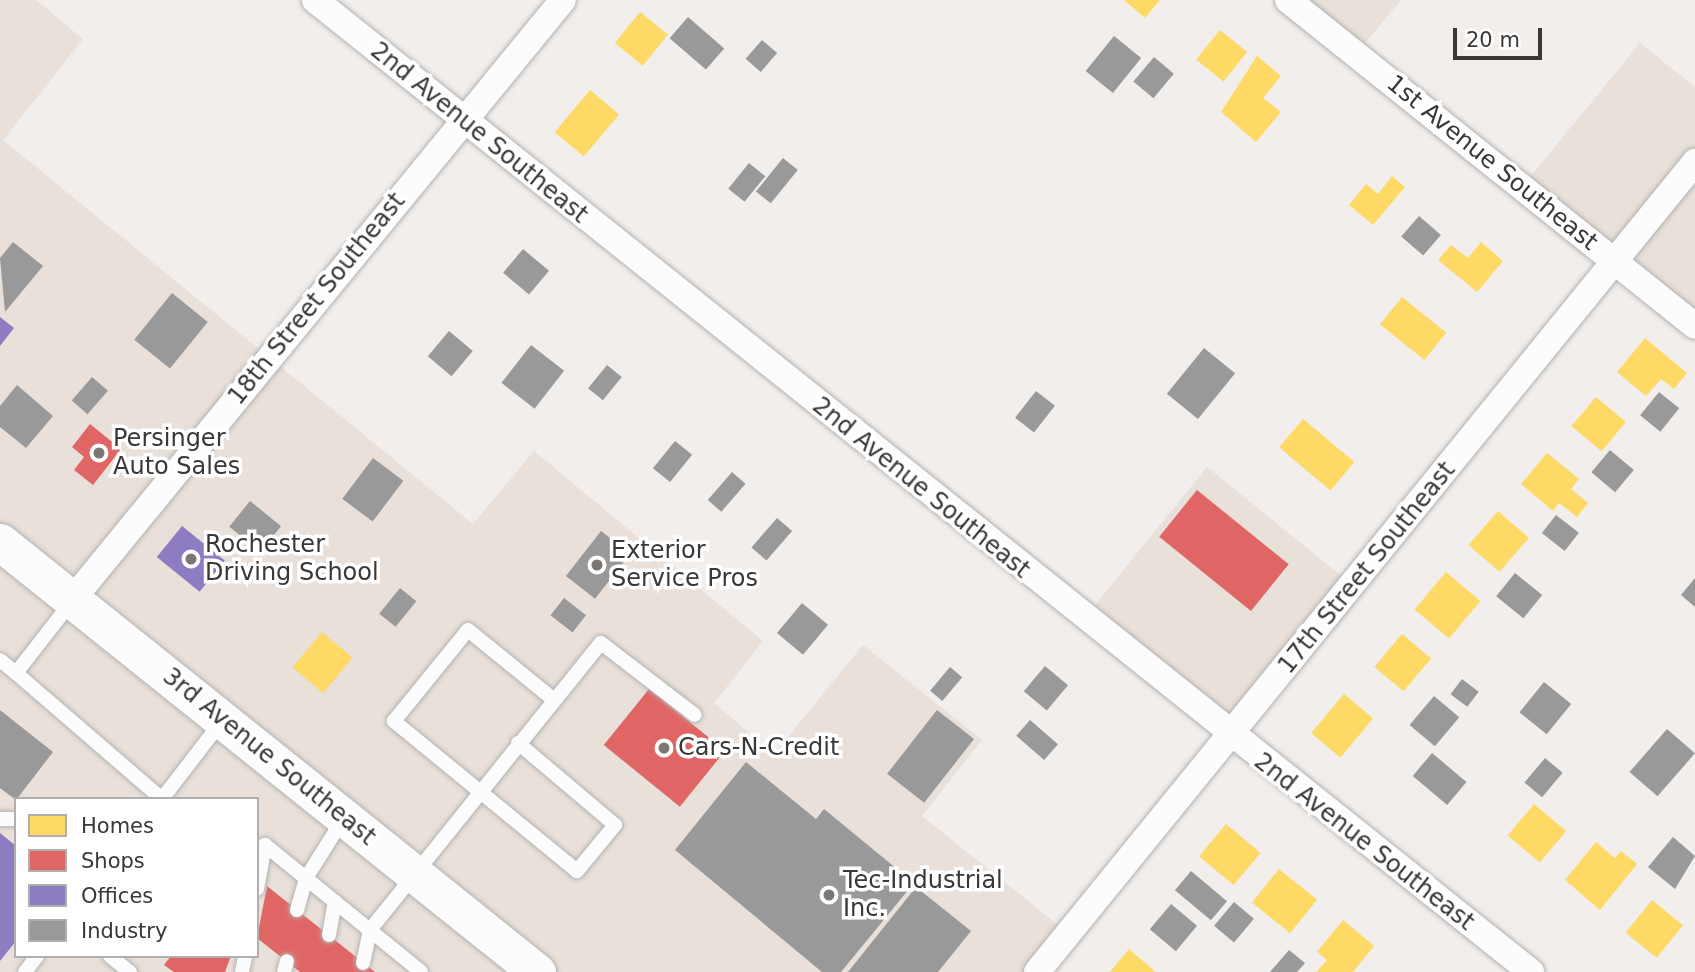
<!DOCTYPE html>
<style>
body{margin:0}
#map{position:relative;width:1695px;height:972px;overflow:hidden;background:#f1eeec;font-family:"DejaVu Sans",sans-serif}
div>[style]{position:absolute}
.built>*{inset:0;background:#e8e0d9;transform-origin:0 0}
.homes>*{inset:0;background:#ffd966;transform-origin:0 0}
.shops>*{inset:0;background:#e06666;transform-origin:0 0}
.offices>*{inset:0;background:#8e7cc3;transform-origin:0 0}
.industry>*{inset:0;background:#999;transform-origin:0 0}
.roads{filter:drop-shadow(0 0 2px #b4b2b0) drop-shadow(0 0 2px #b4b2b0)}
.service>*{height:14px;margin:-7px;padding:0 7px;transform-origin:7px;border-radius:7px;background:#fdfcfc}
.minor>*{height:26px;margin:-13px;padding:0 13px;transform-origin:13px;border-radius:13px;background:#fdfcfc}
.secondary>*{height:37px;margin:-18.5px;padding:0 18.5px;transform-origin:18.5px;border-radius:18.5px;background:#fdfcfc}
.dots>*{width:19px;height:19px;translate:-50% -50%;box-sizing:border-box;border:4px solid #fff;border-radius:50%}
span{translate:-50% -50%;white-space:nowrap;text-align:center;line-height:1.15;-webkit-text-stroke:7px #fff;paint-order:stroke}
.street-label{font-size:24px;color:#3a3735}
.poi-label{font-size:24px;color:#3a3735}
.left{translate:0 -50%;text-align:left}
.legend{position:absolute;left:14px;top:797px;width:245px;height:161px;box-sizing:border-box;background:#fff;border:2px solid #b0afae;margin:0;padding:9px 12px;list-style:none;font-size:21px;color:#3a3735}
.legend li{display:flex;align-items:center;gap:14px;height:35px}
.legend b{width:35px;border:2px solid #b0afae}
.scale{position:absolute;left:1453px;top:28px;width:89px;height:32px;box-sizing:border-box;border:4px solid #3a3735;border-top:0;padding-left:9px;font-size:21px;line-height:24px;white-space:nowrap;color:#3a3735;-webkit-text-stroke:5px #fff;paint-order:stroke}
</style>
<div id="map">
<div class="built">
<i style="clip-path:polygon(evenodd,0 0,36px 0,83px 39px,3px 140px,473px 524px,534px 451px,763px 641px,714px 703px,774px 754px,863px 645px,982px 740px,922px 816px,1068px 933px,1046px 972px,0 972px,0 0,16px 799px,257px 799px,257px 956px,16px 956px,16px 799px)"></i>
<i style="clip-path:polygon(1288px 0,1401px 0,1356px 54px)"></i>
<i style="clip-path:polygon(1640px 43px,1695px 87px,1695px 326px,1522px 187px)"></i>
<i style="left:1207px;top:467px;width:188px;height:196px;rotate:39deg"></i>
</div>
<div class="homes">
<i style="clip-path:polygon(1124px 0,1160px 0,1145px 18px)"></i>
<i style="left:640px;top:12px;width:36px;height:40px;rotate:39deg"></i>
<i style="left:1220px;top:30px;width:35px;height:38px;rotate:39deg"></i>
<i style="clip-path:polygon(1257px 56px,1281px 76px,1263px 98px,1281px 112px,1256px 142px,1221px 112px)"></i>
<i style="left:590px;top:90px;width:38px;height:55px;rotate:40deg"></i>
<i style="clip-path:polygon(1392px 176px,1405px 187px,1373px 225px,1349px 205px,1366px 184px,1378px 194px)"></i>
<i style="clip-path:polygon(1481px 242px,1503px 261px,1477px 292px,1438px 260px,1451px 245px,1468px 258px)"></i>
<i style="left:1402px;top:297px;width:57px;height:35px;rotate:39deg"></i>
<i style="clip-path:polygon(1645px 338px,1687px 373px,1674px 389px,1661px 379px,1646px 396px,1617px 372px)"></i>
<i style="left:1596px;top:397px;width:39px;height:38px;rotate:40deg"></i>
<i style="left:1303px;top:419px;width:67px;height:37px;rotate:40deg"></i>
<i style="clip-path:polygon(1547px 453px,1579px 479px,1571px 489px,1588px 503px,1577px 517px,1559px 503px,1553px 511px,1521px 484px)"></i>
<i style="left:1498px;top:511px;width:41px;height:45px;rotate:41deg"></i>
<i style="left:1446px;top:572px;width:45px;height:49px;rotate:40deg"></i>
<i style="left:322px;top:632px;width:40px;height:46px;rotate:40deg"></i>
<i style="left:1402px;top:634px;width:38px;height:43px;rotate:40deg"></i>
<i style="left:1344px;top:694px;width:38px;height:51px;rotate:40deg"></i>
<i style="left:1534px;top:804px;width:42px;height:41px;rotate:40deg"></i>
<i style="left:1226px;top:824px;width:45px;height:42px;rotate:40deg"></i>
<i style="clip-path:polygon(1596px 842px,1615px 858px,1621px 851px,1637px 864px,1600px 910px,1565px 880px)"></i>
<i style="left:1279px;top:869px;width:49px;height:43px;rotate:39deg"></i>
<i style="left:1652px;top:900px;width:40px;height:42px;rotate:39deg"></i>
<i style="clip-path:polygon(1343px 920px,1374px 946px,1353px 972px,1316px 972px,1327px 960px,1317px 952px)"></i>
<i style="clip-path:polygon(1129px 949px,1156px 972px,1110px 972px)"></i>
</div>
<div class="shops">
<i style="clip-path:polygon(90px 424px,121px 449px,93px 485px,74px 470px,84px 457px,72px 447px)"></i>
<i style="left:1197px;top:490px;width:118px;height:60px;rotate:39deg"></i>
<i style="left:649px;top:689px;width:98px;height:72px;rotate:39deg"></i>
<i style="clip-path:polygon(267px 886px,297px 910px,375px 972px,300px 972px,257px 938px)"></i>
<i style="clip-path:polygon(171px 956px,231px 956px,225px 972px,174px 972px,164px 965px)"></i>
</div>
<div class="offices">
<i style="clip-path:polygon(0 317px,14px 328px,0 346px)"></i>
<i style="left:182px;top:526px;width:55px;height:40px;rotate:39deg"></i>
<i style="clip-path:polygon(0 833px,16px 846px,16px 941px,0 961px)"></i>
</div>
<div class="industry">
<i style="left:688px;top:17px;width:48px;height:28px;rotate:41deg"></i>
<i style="left:1114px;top:36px;width:35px;height:45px;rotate:39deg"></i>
<i style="left:762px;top:40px;width:20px;height:25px;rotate:41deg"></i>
<i style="left:1154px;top:57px;width:26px;height:32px;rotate:40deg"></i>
<i style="left:783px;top:158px;width:19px;height:43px;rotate:39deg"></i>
<i style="left:749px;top:163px;width:21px;height:33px;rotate:39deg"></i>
<i style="left:1419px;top:216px;width:29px;height:27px;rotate:41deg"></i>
<i style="clip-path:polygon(13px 242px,43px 266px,5px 312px,0 258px)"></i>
<i style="left:523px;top:249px;width:34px;height:31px;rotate:40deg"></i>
<i style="left:172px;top:293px;width:46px;height:60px;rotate:39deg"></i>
<i style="left:449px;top:331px;width:31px;height:33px;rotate:40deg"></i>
<i style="left:531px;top:345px;width:42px;height:48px;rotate:38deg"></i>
<i style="left:1204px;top:348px;width:40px;height:59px;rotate:39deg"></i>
<i style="left:607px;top:365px;width:19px;height:30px;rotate:39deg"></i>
<i style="left:92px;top:377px;width:21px;height:31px;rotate:41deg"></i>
<i style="clip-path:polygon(17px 385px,53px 416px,26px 448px,0 427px,0 406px)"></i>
<i style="left:1036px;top:391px;width:24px;height:34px;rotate:38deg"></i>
<i style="left:1659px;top:392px;width:26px;height:30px;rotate:39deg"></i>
<i style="left:675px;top:441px;width:22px;height:35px;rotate:39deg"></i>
<i style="left:1610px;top:450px;width:31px;height:29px;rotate:40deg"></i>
<i style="left:373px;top:458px;width:38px;height:51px;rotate:37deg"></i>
<i style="left:732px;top:472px;width:18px;height:37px;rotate:41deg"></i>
<i style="left:250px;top:501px;width:40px;height:33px;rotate:39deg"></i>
<i style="left:1556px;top:515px;width:29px;height:23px;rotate:38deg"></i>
<i style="left:777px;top:518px;width:20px;height:39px;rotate:41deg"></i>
<i style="left:601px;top:531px;width:37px;height:57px;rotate:38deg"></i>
<i style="left:1515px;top:573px;width:35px;height:30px;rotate:39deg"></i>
<i style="clip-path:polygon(1695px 578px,1695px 607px,1681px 595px)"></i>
<i style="left:400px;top:588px;width:21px;height:33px;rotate:39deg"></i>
<i style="left:564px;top:598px;width:28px;height:22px;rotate:38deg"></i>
<i style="left:802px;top:603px;width:34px;height:39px;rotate:40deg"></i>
<i style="left:1045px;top:666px;width:30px;height:33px;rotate:40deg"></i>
<i style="left:950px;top:667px;width:16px;height:31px;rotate:40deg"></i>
<i style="left:1462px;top:679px;width:21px;height:19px;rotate:37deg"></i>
<i style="left:1544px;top:682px;width:35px;height:39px;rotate:39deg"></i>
<i style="left:1434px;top:696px;width:33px;height:38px;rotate:40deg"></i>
<i style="clip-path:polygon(0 710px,53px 752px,16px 800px,0 788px)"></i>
<i style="left:937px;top:710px;width:47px;height:81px;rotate:38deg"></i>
<i style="left:1030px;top:720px;width:37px;height:21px;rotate:41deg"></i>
<i style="left:1667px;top:729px;width:37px;height:57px;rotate:41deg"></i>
<i style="left:1432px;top:753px;width:45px;height:30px;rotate:40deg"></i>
<i style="left:1545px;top:758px;width:23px;height:32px;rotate:40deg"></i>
<i style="clip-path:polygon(746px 762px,816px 819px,824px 809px,914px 883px,841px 972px,822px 972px,675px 850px)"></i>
<i style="clip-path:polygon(1673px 837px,1695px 856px,1675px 889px,1648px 867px)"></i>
<i style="left:1191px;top:871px;width:47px;height:25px;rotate:40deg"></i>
<i style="clip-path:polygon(916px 887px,971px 931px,938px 972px,848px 972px)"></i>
<i style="left:1234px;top:902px;width:26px;height:31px;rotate:40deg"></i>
<i style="left:1171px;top:904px;width:34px;height:33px;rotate:40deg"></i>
<i style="clip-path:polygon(1289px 950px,1305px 963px,1297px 972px,1270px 972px)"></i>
</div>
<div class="roads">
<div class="service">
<i style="left:0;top:660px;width:21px;rotate:39deg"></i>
<i style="left:16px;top:673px;width:91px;rotate:-52.1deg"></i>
<i style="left:16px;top:673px;width:193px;rotate:40.8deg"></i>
<i style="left:518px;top:743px;width:127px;rotate:40.2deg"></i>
<i style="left:615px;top:825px;width:60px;rotate:129.6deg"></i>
<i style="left:577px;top:871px;width:237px;rotate:-140.7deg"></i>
<i style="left:394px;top:721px;width:117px;rotate:-50.9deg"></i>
<i style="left:468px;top:630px;width:109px;rotate:39.1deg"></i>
<i style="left:165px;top:795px;width:93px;rotate:-52.4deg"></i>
<i style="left:0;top:819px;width:16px"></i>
<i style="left:257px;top:889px;width:45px;rotate:-79.7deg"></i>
<i style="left:265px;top:845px;width:201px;rotate:39.1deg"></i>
<i style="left:297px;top:910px;width:33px;rotate:-74deg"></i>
<i style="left:306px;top:878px;width:71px;rotate:-57.7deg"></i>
<i style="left:329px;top:935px;width:34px;rotate:-80deg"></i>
<i style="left:110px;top:956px;width:26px;rotate:39deg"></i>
<i style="left:363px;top:963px;width:34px;rotate:-78deg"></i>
<i style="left:370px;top:930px;width:368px;rotate:-51.2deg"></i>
<i style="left:601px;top:643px;width:118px;rotate:37.5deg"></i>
<i style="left:25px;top:972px;width:20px;rotate:-53deg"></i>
<i style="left:242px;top:972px;width:16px;rotate:-79deg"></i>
<i style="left:284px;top:972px;width:11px;rotate:-75deg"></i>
</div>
<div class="minor">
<i style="left:315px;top:0;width:1557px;rotate:38.64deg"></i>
<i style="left:1288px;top:0;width:521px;rotate:38.69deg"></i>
<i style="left:72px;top:600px;width:775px;rotate:-50.71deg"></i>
<i style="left:1037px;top:972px;width:1044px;rotate:-50.91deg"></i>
</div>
<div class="secondary">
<i style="left:0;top:542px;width:688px;rotate:38.69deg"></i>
</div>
</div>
<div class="dots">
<i style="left:99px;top:453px;background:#7a7775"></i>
<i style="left:191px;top:559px;background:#7a7775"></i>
<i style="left:597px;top:565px;background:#7a7775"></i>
<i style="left:664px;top:748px;background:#7a7775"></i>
<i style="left:829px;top:895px;background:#7a7775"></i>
</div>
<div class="street-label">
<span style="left:479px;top:133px;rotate:39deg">2nd Avenue Southeast</span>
<span style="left:1492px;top:163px;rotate:39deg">1st Avenue Southeast</span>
<span style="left:317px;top:299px;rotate:-51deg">18th Street Southeast</span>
<span style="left:921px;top:488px;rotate:39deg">2nd Avenue Southeast</span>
<span style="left:1367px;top:568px;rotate:-51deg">17th Street Southeast</span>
<span style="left:269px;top:757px;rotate:39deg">3rd Avenue Southeast</span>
<span style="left:1364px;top:842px;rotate:38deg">2nd Avenue Southeast</span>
</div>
<div class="poi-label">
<span class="left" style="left:113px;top:453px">Persinger<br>Auto Sales</span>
<span class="left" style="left:205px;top:559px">Rochester<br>Driving School</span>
<span class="left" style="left:611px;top:565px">Exterior<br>Service Pros</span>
<span class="left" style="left:678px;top:748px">Cars-N-Credit</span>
<span class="left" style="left:843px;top:895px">Tec-Industrial<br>Inc.</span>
</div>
<ul class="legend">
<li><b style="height:19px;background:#ffd966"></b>Homes</li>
<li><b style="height:19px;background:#e06666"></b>Shops</li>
<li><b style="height:19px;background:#8e7cc3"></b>Offices</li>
<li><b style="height:19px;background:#999"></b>Industry</li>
</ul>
<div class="scale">20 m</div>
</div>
